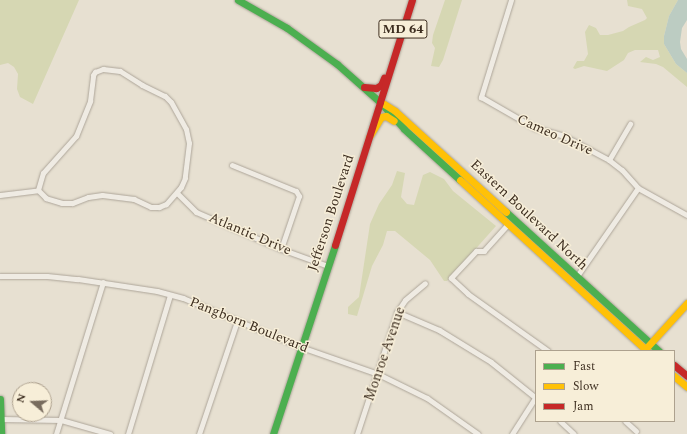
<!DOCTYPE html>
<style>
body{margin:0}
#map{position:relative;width:687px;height:434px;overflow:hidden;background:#e7e0d1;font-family:Spectral,serif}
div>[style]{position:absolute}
.green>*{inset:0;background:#d6d7b3}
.water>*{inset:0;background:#bcccc2}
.roads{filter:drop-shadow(0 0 1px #ada599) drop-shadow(0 0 1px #ada599)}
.street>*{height:5px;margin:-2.5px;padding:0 2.5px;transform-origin:2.5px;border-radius:2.5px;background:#efebe3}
.fast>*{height:7px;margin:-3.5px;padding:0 3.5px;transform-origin:3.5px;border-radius:3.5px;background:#4caf50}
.slow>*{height:7px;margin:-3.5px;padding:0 3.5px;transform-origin:3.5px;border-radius:3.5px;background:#ffc107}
.jam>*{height:7px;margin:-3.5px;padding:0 3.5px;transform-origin:3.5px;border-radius:3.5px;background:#c62828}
span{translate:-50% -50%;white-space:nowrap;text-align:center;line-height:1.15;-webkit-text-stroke:3px #f7eed8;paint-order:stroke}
.shield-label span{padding:1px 3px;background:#f7eed8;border:1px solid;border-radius:3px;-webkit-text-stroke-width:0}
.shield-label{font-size:13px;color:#3d2e20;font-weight:700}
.street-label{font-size:14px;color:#3d2e20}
.legend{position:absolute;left:535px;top:350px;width:140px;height:72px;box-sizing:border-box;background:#f7eed8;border:1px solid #ada18e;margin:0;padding:5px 7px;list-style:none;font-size:12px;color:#3d2e20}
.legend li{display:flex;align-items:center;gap:8px;height:20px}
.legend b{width:20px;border:1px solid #ada18e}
.north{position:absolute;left:12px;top:382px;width:40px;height:40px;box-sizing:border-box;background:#f7eed8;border:1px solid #ada18e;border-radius:50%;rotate:289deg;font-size:11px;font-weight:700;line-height:16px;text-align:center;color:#3d2e20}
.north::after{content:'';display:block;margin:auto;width:14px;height:18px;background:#786c5e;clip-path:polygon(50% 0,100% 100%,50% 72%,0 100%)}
</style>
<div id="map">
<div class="green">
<i style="clip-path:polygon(0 0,79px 0,33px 104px,20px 97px,17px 89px,18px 74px,14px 67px,8px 63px,0 65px)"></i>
<i style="clip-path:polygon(445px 0,462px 0,443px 60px,439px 67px,431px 66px,435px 48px,432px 43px,433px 35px)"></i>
<i style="clip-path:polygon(627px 0,678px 0,669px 16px,664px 36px,664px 44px,676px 64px,687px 73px,687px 87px,663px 67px,656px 64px,640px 62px,646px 57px,653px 60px,660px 57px,658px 50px,635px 50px,628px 53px,624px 60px,607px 71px,584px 66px,575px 69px,573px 68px,577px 61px,584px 61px,588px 54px,585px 32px,589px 25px,596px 28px,600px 35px,608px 35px,623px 31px,629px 27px,645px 20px,647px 18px,642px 9px,628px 6px)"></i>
<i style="clip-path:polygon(397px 171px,405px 173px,401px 197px,407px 204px,414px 205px,423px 175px,430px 172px,444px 179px,453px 191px,496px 226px,447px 281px,444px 281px,430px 260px,395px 231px,387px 231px,383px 245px,372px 266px,357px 316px,348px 314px,348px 307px,359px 297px,370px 224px,379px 204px,392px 185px)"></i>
</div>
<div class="water">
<i style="clip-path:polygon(678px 0,687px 0,687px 20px,682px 28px,680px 42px,681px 49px,687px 59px,687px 73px,676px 64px,664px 44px,664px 36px,669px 16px)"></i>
</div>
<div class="roads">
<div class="street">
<i style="left:511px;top:0;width:102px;rotate:107.2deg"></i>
<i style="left:481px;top:97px;width:62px;rotate:29.9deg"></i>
<i style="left:535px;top:128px;width:28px;rotate:15deg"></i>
<i style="left:562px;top:135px;width:53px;rotate:28deg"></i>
<i style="left:609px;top:160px;width:16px;rotate:38deg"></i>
<i style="left:622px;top:170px;width:24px;rotate:48deg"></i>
<i style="left:638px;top:188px;width:56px;rotate:28.9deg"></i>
<i style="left:103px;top:69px;width:17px;rotate:7deg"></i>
<i style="left:120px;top:71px;width:26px;rotate:32deg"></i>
<i style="left:142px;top:85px;width:25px;rotate:26deg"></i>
<i style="left:165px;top:96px;width:8px;rotate:45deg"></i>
<i style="left:171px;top:102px;width:31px;rotate:61deg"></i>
<i style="left:186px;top:129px;width:14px;rotate:78deg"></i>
<i style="left:189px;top:143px;width:35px;rotate:97deg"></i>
<i style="left:185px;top:178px;width:10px;rotate:114deg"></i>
<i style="left:181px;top:187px;width:23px;rotate:131deg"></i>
<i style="left:166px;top:204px;width:8px;rotate:157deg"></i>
<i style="left:159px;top:207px;width:8px;rotate:180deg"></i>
<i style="left:151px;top:207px;width:19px;rotate:-155deg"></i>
<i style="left:134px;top:199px;width:32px;rotate:-173deg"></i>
<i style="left:102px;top:195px;width:14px;rotate:172deg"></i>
<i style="left:88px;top:197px;width:17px;rotate:159deg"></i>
<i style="left:72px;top:203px;width:10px;rotate:180deg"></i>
<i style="left:62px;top:203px;width:17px;rotate:-163deg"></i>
<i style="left:46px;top:198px;width:11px;rotate:-135deg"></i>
<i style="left:38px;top:190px;width:18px;rotate:-74deg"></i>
<i style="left:43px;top:173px;width:50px;rotate:-48.3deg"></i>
<i style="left:76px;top:136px;width:38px;rotate:-68deg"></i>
<i style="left:90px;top:101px;width:26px;rotate:-83deg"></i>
<i style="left:93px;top:75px;width:4px;rotate:-56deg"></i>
<i style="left:95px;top:72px;width:9px;rotate:-21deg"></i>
<i style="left:609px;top:160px;width:42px;rotate:-59.7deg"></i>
<i style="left:232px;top:165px;width:69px;rotate:22.1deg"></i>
<i style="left:296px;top:191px;width:6px;rotate:59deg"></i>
<i style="left:299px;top:196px;width:56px;rotate:108.8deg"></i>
<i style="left:177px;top:193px;width:27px;rotate:45deg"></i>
<i style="left:196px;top:212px;width:93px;rotate:23.5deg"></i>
<i style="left:281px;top:249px;width:50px;rotate:19.9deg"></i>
<i style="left:0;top:195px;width:38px;rotate:-7deg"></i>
<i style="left:508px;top:224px;width:36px;rotate:132deg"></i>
<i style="left:484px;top:251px;width:8px;rotate:180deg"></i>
<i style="left:476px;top:251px;width:37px;rotate:133deg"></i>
<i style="left:451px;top:278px;width:23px;rotate:43deg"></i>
<i style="left:468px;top:294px;width:98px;rotate:35.5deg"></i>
<i style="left:0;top:276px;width:47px"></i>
<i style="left:47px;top:276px;width:31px;rotate:6deg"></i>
<i style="left:78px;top:279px;width:80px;rotate:8.6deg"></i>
<i style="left:157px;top:291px;width:27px;rotate:15deg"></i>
<i style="left:183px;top:298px;width:128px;rotate:22.6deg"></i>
<i style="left:301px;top:347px;width:82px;rotate:19.3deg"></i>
<i style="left:378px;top:374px;width:55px;rotate:26.1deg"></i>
<i style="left:427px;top:398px;width:62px;rotate:35.2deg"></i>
<i style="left:577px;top:276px;width:107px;rotate:-55.3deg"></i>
<i style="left:397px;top:312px;width:46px;rotate:23.2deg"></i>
<i style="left:439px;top:330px;width:61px;rotate:31.6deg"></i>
<i style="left:491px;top:362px;width:58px;rotate:38.7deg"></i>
<i style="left:1px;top:419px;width:60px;rotate:1deg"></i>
<i style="left:61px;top:420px;width:51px;rotate:15.9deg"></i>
<i style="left:560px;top:421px;width:19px;rotate:43deg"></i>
<i style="left:625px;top:421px;width:15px;rotate:42deg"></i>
<i style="left:56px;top:434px;width:159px;rotate:-72.8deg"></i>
<i style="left:128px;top:434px;width:145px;rotate:-73.2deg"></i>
<i style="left:199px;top:434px;width:119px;rotate:-71.4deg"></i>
<i style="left:357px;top:434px;width:128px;rotate:-71.8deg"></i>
<i style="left:397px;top:312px;width:14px;rotate:-56deg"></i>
<i style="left:405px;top:300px;width:26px;rotate:-40deg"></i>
<i style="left:512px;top:434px;width:43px;rotate:-57.4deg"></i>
</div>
<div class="fast">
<i style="left:238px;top:0;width:56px;rotate:29.7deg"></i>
<i style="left:287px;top:28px;width:62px;rotate:35.8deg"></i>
<i style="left:337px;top:64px;width:57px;rotate:41.5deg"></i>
<i style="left:380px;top:102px;width:36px;rotate:48deg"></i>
<i style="left:404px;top:129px;width:76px;rotate:42.3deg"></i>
<i style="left:506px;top:212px;width:207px;rotate:42.3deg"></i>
<i style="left:0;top:399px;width:35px;rotate:88deg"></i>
<i style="left:273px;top:434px;width:199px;rotate:-71.8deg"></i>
</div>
<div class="slow">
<i style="left:384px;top:104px;width:13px;rotate:32deg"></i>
<i style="left:395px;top:111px;width:150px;rotate:42.3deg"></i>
<i style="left:369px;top:137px;width:23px;rotate:-59deg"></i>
<i style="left:381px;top:117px;width:5px;rotate:-11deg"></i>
<i style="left:386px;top:116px;width:9px;rotate:32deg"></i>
<i style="left:460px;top:180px;width:253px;rotate:42.4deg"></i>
<i style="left:648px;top:346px;width:58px;rotate:-47.8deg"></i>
<i style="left:674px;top:376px;width:17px;rotate:40deg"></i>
</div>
<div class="jam">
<i style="left:364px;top:87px;width:12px;rotate:5deg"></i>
<i style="left:376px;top:88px;width:6px;rotate:-31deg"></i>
<i style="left:381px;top:85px;width:8px;rotate:-67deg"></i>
<i style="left:380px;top:102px;width:107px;rotate:-72.6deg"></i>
<i style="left:335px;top:245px;width:150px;rotate:-72.5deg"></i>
<i style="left:674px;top:365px;width:17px;rotate:40deg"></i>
</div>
</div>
<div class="shield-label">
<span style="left:403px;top:29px">MD 64</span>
</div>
<div class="street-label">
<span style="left:555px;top:135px;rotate:24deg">Cameo Drive</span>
<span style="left:331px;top:213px;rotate:-72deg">Jefferson Boulevard</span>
<span style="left:529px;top:215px;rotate:43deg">Eastern Boulevard North</span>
<span style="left:250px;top:234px;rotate:23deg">Atlantic Drive</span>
<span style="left:249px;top:325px;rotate:22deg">Pangborn Boulevard</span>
<span style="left:385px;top:354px;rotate:-71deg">Monroe Avenue</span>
</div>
<ul class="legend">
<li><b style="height:5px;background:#4caf50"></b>Fast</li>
<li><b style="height:5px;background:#ffc107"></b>Slow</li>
<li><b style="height:5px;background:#c62828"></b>Jam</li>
</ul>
<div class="north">N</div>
</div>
